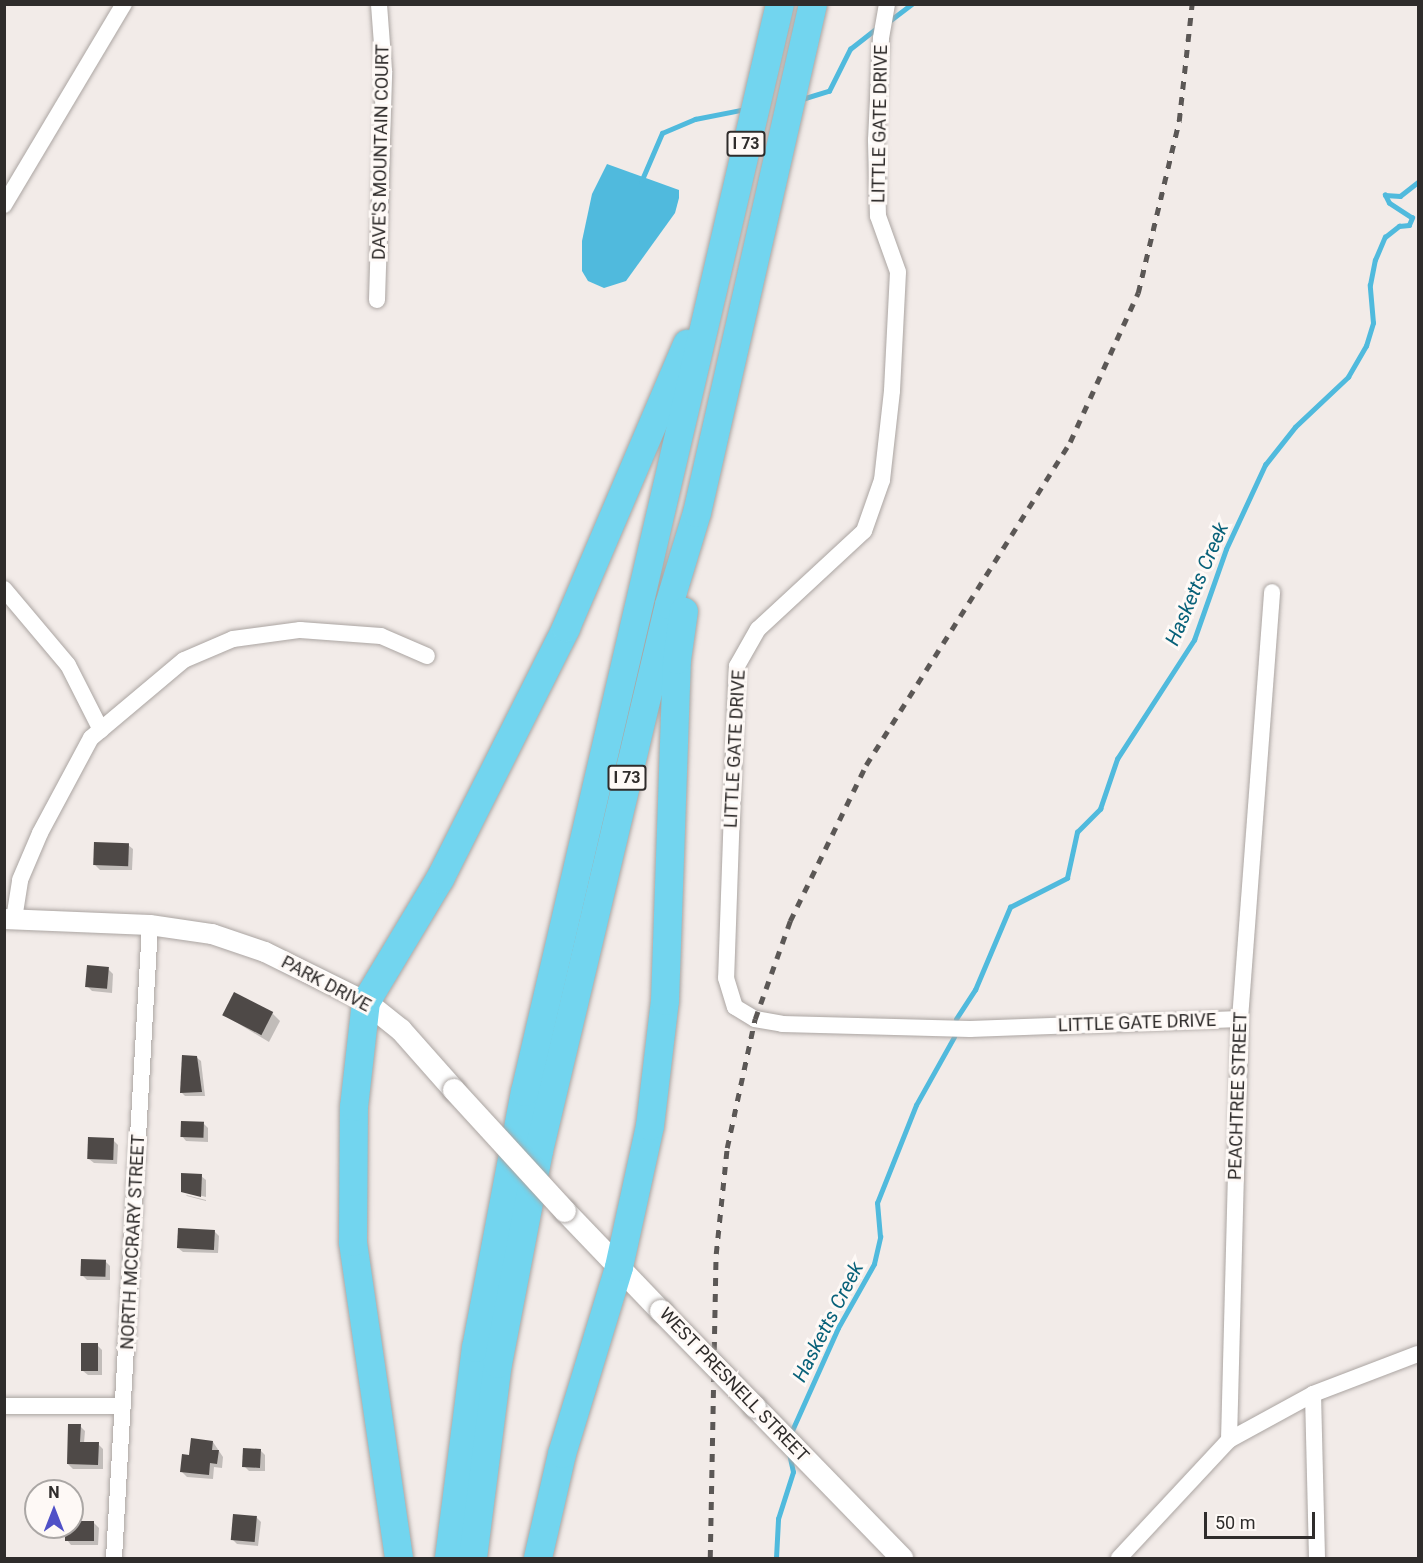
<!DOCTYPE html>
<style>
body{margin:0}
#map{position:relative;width:1423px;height:1563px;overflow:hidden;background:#f2ebe8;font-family:Roboto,sans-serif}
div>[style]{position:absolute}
.water>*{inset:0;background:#50badd}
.shadow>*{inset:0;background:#0003}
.stream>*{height:4.5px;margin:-2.25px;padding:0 2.25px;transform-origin:2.25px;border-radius:2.25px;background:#50badd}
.building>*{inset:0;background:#4e4947;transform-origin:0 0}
.roads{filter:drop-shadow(0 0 2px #aba5a2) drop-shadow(0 0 2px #aba5a2)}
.minor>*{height:16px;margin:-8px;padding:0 8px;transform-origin:8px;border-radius:8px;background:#fff}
.tertiary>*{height:20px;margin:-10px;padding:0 10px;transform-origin:10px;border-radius:10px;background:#fff}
.secondary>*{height:22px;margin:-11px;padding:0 11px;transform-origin:11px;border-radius:11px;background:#fff}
.motorway>*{height:28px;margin:-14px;padding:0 14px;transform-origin:14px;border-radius:14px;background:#72d5ef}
.rail>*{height:4.5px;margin-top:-2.25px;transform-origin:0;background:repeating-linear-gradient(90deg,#5b5755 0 8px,transparent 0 16px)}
.bridges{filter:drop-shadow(0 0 2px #aba5a2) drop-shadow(0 0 2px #aba5a2)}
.secondary-bridge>*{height:22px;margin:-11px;padding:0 11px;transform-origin:11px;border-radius:11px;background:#fff}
span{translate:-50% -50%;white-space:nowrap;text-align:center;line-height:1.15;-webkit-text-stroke:6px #fef9f6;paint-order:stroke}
.shield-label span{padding:2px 4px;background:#fef9f6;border:2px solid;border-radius:4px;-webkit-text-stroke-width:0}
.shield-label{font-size:16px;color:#2f2c2b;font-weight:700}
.street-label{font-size:18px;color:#2f2c2b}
.water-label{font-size:20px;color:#086179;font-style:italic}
.frame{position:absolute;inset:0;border:6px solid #2f2c2b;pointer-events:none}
.north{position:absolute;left:24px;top:1479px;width:60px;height:60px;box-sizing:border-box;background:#fef9f6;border:2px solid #aba7a5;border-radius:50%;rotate:0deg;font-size:16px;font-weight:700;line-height:24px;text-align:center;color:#2f2c2b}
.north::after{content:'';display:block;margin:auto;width:21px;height:27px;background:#5051c7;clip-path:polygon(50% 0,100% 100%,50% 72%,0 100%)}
.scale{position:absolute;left:1204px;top:1512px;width:111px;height:27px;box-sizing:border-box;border:3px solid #2f2c2b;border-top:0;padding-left:8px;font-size:18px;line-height:21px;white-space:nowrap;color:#2f2c2b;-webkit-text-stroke:4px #fef9f6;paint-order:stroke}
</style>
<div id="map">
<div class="water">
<i style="clip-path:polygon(607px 164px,679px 190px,679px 198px,675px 213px,626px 281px,604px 288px,588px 281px,582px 271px,582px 241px,592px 194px)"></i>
</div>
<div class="shadow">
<i style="clip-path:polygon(128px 845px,133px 849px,132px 870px,100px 870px,95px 865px)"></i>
<i style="clip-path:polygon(108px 969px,113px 974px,112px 993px,92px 991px,87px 986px)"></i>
<i style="clip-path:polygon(272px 1013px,280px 1021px,269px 1042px,224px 1015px)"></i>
<i style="clip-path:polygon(196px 1057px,201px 1061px,205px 1096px,185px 1096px,181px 1092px)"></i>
<i style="clip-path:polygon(204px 1124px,208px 1128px,208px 1142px,186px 1141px,182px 1136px)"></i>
<i style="clip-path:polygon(113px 1140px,118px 1145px,117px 1164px,94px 1163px,89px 1159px)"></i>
<i style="clip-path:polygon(201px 1176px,206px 1180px,206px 1197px,182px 1191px)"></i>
<i style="clip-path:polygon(186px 1195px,206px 1200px,206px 1201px,187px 1196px)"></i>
<i style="clip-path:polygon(214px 1231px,219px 1236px,218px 1253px,183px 1252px,178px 1248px)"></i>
<i style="clip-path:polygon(106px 1262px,110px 1266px,110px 1280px,87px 1280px,82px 1275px)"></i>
<i style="clip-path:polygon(97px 1345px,102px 1350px,102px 1375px,88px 1375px,83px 1371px)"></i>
<i style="clip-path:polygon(80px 1426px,85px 1431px,84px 1443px,98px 1444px,103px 1449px,103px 1469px,73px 1469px,68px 1464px)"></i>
<i style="clip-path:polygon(213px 1442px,223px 1457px,222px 1468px,214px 1467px,213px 1479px,187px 1477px,182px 1472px,191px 1457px)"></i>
<i style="clip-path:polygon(260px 1450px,265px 1455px,265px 1471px,249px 1471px,244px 1466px)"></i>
<i style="clip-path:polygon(256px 1517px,261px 1522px,258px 1546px,237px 1544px,232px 1539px)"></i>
<i style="clip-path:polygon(72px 1523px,94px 1523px,99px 1528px,98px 1545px,71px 1545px,67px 1540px,67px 1527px,72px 1527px)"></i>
</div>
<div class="stream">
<i style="left:888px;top:22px;width:30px;rotate:-37deg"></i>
<i style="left:802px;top:99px;width:28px;rotate:-17deg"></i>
<i style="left:829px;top:91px;width:47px;rotate:-63.4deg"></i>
<i style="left:850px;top:49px;width:36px;rotate:-38deg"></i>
<i style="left:641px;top:182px;width:53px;rotate:-66.8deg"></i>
<i style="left:662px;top:133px;width:36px;rotate:-23deg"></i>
<i style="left:695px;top:119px;width:52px;rotate:-11.1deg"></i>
<i style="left:956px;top:1019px;width:35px;rotate:-57deg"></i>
<i style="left:975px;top:990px;width:90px;rotate:-67.1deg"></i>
<i style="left:1010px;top:907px;width:64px;rotate:-27deg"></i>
<i style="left:1067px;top:878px;width:47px;rotate:-77.7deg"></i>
<i style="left:1077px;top:832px;width:33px;rotate:-45deg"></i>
<i style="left:1100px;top:809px;width:53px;rotate:-71.2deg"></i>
<i style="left:1117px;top:759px;width:142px;rotate:-57.1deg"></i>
<i style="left:1194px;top:640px;width:96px;rotate:-70.6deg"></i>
<i style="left:1226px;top:549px;width:93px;rotate:-65.1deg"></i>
<i style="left:1265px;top:465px;width:48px;rotate:-51.7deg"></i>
<i style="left:1295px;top:427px;width:73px;rotate:-43.3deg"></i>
<i style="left:1348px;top:377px;width:36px;rotate:-60deg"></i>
<i style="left:1366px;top:346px;width:24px;rotate:-73deg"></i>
<i style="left:1373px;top:323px;width:38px;rotate:-95deg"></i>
<i style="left:1370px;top:285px;width:25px;rotate:-79deg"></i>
<i style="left:1375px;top:260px;width:25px;rotate:-67deg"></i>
<i style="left:1385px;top:237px;width:18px;rotate:-38deg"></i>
<i style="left:1399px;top:226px;width:10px;rotate:-6deg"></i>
<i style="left:1409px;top:225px;width:8px;rotate:-67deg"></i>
<i style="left:1412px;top:218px;width:27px;rotate:-147deg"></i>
<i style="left:1389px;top:203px;width:9px;rotate:-117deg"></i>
<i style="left:1385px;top:195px;width:15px;rotate:4deg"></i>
<i style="left:1400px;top:196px;width:23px;rotate:-38deg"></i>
<i style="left:791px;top:1433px;width:115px;rotate:-65.9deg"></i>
<i style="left:838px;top:1328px;width:73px;rotate:-60.6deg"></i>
<i style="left:874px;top:1264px;width:28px;rotate:-77deg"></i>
<i style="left:880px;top:1237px;width:34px;rotate:-95deg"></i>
<i style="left:877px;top:1203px;width:105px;rotate:-68.3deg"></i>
<i style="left:916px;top:1105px;width:78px;rotate:-60.8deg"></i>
<i style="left:776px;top:1558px;width:39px;rotate:-87deg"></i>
<i style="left:778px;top:1519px;width:49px;rotate:-72.3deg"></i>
<i style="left:793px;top:1472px;width:19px;rotate:-102deg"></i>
</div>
<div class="building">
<i style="left:94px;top:842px;width:35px;height:23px;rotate:2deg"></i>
<i style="left:87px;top:965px;width:22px;height:22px;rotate:5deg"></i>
<i style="left:234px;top:992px;width:44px;height:26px;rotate:27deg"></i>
<i style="clip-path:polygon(182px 1055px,197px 1056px,202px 1092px,180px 1093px)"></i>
<i style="left:181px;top:1121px;width:23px;height:16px;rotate:2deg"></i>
<i style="left:88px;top:1137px;width:26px;height:22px;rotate:2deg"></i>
<i style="clip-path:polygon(181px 1173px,202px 1174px,201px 1197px,181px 1192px)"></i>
<i style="left:178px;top:1228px;width:37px;height:20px;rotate:3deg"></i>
<i style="left:81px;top:1259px;width:25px;height:17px;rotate:2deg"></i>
<i style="left:98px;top:1343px;width:28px;height:17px;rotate:90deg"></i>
<i style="clip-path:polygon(68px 1424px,81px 1424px,80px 1442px,99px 1442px,98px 1465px,67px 1464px)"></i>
<i style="clip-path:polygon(191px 1438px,213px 1441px,212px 1450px,219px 1450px,217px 1464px,210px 1463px,209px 1475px,180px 1472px,182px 1454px,189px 1455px)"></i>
<i style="left:243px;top:1448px;width:18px;height:19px;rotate:3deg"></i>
<i style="left:233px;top:1514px;width:24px;height:26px;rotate:5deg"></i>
<i style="clip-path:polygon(72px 1521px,94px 1521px,94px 1541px,65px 1541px,65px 1527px,72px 1527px)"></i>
</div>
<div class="roads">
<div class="minor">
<i style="left:887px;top:4px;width:35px;rotate:100deg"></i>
<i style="left:881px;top:38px;width:102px;rotate:92.8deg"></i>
<i style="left:876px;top:140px;width:76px;rotate:88.5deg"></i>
<i style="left:878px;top:216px;width:59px;rotate:70.3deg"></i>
<i style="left:898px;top:272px;width:119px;rotate:92.9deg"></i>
<i style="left:892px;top:391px;width:90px;rotate:96.4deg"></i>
<i style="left:882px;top:480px;width:54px;rotate:109.4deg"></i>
<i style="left:864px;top:531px;width:144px;rotate:137.2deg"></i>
<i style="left:758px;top:629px;width:43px;rotate:119.6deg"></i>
<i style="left:737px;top:666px;width:312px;rotate:92deg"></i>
<i style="left:726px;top:978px;width:30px;rotate:73deg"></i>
<i style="left:735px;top:1007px;width:23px;rotate:31deg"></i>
<i style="left:755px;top:1019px;width:27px;rotate:10deg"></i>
<i style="left:782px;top:1024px;width:188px;rotate:1.5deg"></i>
<i style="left:970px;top:1029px;width:270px;rotate:-2.1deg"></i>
<i style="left:4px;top:205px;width:234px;rotate:-59.2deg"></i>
<i style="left:377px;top:300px;width:229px;rotate:-88.2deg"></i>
<i style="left:384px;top:71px;width:67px;rotate:-94.3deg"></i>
<i style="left:4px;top:589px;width:99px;rotate:49.9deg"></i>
<i style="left:68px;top:665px;width:73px;rotate:63.1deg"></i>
<i style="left:14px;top:919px;width:39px;rotate:-81deg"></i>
<i style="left:20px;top:880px;width:51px;rotate:-66.9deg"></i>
<i style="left:40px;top:833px;width:108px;rotate:-61.8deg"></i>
<i style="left:91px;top:738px;width:121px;rotate:-40deg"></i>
<i style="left:184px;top:660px;width:53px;rotate:-23.2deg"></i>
<i style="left:233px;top:639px;width:68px;rotate:-7.7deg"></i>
<i style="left:300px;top:630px;width:81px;rotate:4.2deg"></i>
<i style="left:381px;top:636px;width:50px;rotate:23.5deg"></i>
<i style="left:1313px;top:1394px;width:164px;rotate:88.6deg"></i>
<i style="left:4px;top:1406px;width:119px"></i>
<i style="left:1229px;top:1440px;width:421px;rotate:-88.5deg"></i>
<i style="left:1240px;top:1019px;width:428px;rotate:-85.7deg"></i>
<i style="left:114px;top:1558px;width:634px;rotate:-86.74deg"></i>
<i style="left:1119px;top:1558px;width:161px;rotate:-47deg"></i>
<i style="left:1229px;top:1440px;width:96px;rotate:-28.7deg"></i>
<i style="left:1313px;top:1394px;width:112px;rotate:-20.9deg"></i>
</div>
<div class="tertiary">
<i style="left:4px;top:919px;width:146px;rotate:2.4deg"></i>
<i style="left:150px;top:925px;width:63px;rotate:8.3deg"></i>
<i style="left:212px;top:934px;width:56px;rotate:18.8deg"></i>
<i style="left:265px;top:952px;width:113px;rotate:26.3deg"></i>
</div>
<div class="secondary">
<i style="left:366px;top:1002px;width:45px;rotate:38.7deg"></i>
<i style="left:401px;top:1030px;width:80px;rotate:48.5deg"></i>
<i style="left:565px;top:1211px;width:139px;rotate:46.2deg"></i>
<i style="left:755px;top:1407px;width:211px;rotate:45.8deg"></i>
</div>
<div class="motorway">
<i style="left:399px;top:1558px;width:319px;rotate:-98.3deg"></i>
<i style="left:353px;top:1242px;width:135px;rotate:-89.6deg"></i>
<i style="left:354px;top:1107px;width:106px;rotate:-83.5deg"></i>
<i style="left:366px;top:1002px;width:144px;rotate:-59deg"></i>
<i style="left:440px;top:879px;width:281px;rotate:-63.3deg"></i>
<i style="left:566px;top:628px;width:309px;rotate:-66.9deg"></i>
<i style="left:449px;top:1558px;width:212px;rotate:-82.7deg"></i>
<i style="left:476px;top:1348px;width:261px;rotate:-79.2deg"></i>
<i style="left:525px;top:1092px;width:1117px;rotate:-76.81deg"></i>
<i style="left:473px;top:1558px;width:196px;rotate:-82.7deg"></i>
<i style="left:498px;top:1364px;width:217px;rotate:-79.1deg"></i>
<i style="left:539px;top:1151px;width:561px;rotate:-76.61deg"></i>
<i style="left:669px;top:605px;width:96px;rotate:-73.1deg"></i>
<i style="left:697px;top:513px;width:522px;rotate:-77.16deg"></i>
<i style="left:538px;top:1558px;width:107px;rotate:-77deg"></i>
<i style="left:562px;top:1454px;width:195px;rotate:-73deg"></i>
<i style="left:619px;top:1267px;width:144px;rotate:-77.6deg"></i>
<i style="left:650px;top:1126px;width:126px;rotate:-83.2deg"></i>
<i style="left:665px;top:1001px;width:341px;rotate:-88deg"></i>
<i style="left:677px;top:660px;width:49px;rotate:-81.9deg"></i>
</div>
</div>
<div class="rail">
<i style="left:710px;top:1558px;width:304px;rotate:-88.9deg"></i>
<i style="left:716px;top:1254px;width:107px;rotate:-84.1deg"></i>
<i style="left:727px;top:1148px;width:132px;rotate:-77.8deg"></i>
<i style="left:755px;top:1019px;width:104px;rotate:-70.3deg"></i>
<i style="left:790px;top:921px;width:174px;rotate:-64deg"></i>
<i style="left:866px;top:765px;width:382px;rotate:-57.7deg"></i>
<i style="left:1070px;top:442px;width:164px;rotate:-65.5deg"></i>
<i style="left:1138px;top:293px;width:177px;rotate:-76.6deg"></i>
<i style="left:1179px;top:121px;width:118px;rotate:-83.7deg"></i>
</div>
<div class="bridges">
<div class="secondary-bridge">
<i style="left:454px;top:1090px;width:164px;rotate:47.5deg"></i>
<i style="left:661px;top:1311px;width:134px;rotate:45.6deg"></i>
</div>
</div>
<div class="shield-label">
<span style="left:746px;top:144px">I 73</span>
<span style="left:627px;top:778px">I 73</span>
</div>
<div class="street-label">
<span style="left:880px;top:124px;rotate:-89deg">LITTLE GATE DRIVE</span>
<span style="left:381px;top:152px;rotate:-89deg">DAVE'S MOUNTAIN COURT</span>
<span style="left:735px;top:749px;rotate:-87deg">LITTLE GATE DRIVE</span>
<span style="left:326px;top:984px;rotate:28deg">PARK DRIVE</span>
<span style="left:1137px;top:1023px;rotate:-2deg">LITTLE GATE DRIVE</span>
<span style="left:1238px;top:1096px;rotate:-88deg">PEACHTREE STREET</span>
<span style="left:133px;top:1242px;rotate:-87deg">NORTH MCCRARY STREET</span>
<span style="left:734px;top:1385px;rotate:46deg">WEST PRESNELL STREET</span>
</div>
<div class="water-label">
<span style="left:1197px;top:584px;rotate:-67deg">Hasketts Creek</span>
<span style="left:828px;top:1322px;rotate:-63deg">Hasketts Creek</span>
</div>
<div class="frame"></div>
<div class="north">N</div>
<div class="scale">50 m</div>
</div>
